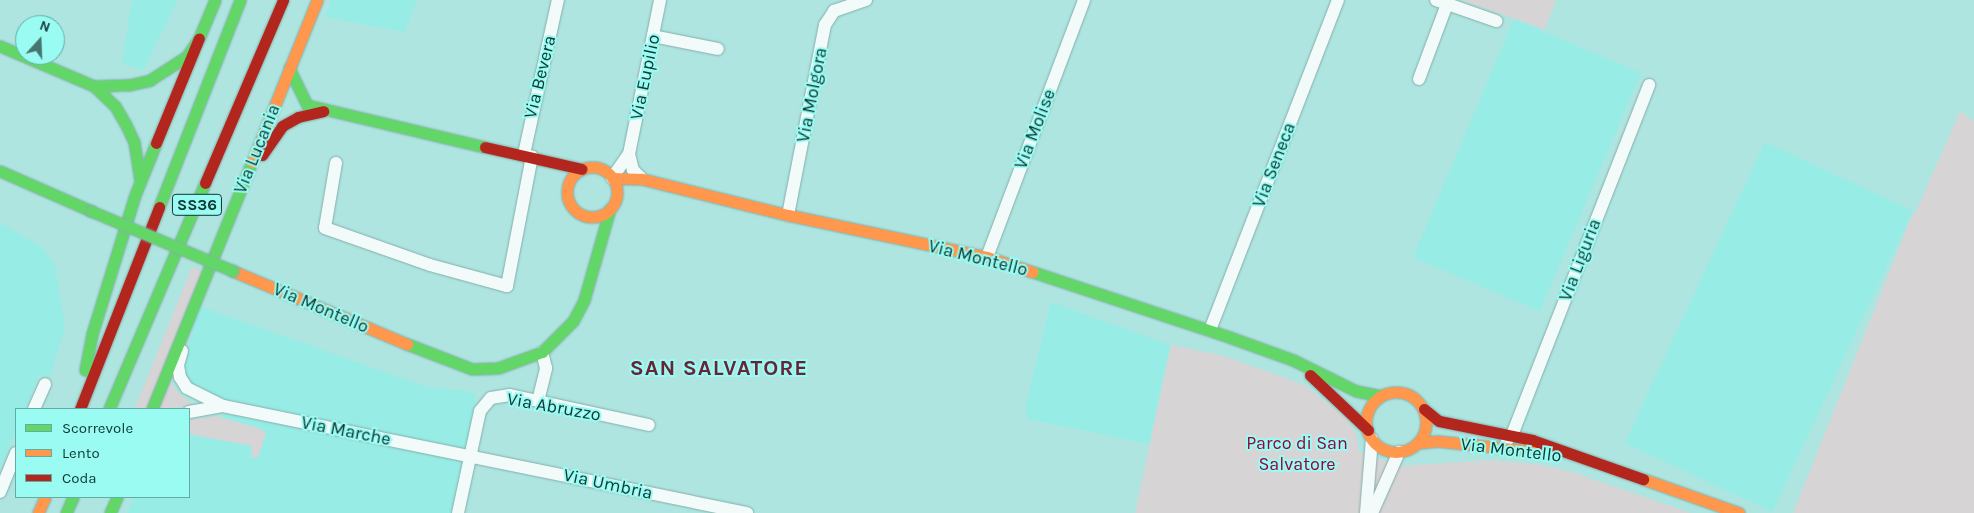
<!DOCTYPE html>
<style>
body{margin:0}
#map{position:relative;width:1974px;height:513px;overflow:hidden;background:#afe5e0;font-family:Karla,sans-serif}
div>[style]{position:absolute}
.built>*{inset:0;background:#97ece5;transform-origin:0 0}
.green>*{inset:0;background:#d7d4d6;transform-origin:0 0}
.roads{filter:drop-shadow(0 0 1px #84afab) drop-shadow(0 0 1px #84afab)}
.street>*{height:12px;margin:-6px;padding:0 6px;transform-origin:6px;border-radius:6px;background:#f3fbfa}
.fast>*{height:11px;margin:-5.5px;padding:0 5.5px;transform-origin:5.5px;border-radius:5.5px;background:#63d668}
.slow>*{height:11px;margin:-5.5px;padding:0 5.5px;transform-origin:5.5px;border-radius:5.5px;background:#ff974d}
.slow>.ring{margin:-5.5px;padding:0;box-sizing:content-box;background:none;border:11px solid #ff974d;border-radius:50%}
.jam>*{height:11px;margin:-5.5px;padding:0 5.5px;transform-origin:5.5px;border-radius:5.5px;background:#b3261e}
.bridges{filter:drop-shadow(0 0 1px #84afab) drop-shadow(0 0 1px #84afab)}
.fast-bridge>*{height:11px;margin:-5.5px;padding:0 5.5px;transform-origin:5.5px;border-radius:5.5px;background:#63d668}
span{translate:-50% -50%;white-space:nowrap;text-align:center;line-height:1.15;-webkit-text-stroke:4px #99fbf2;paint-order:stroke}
.shield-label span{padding:1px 4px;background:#99fbf2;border:1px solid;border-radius:4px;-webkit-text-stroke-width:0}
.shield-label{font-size:16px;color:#0d3835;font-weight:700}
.street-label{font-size:18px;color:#0d3835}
.park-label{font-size:18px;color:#93053c}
.district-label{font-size:22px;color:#682334;font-weight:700;letter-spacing:1px}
.legend{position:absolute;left:15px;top:408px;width:175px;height:90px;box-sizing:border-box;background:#99fbf2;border:1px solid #61ada6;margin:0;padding:6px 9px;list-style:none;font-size:15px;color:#0d3835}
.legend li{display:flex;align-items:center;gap:10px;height:25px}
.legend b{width:25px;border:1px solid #61ada6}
.north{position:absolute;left:15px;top:15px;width:50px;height:50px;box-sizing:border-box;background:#99fbf2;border:1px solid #61ada6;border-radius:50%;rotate:20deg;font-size:14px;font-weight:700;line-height:20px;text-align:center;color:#0d3835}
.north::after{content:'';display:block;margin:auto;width:18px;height:22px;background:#467571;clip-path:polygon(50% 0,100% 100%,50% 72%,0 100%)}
</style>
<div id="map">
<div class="built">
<i style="clip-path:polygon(132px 0,178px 0,143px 70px,122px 63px)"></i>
<i style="clip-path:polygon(331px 0,417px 0,405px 32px,325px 17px)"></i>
<i style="left:1514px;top:19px;width:138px;height:259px;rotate:23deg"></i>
<i style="left:1765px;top:142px;width:163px;height:332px;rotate:25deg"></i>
<i style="clip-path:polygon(0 223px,42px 247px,55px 265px,65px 328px,49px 378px,39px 375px,25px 409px,16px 409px,16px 430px,0 469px)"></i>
<i style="clip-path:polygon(1051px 302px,1170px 345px,1149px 444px,1028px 419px,1025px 409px)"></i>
<i style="clip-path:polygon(199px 306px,427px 387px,475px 392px,475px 411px,454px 513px,128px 513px,134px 497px,189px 497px,189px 435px,222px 422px,225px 402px,197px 391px,185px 375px,183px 366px)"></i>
</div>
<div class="green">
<i style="clip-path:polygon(1461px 0,1556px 0,1545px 29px)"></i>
<i style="clip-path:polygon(1960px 111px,1974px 121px,1974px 513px,1793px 513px,1913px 213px,1915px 214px)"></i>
<i style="left:192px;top:267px;width:11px;height:153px;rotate:22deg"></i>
<i style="clip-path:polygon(1171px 345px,1224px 356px,1305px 385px,1346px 418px,1356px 433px,1359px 452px,1401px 466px,1492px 460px,1540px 465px,1569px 471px,1691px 513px,1135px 513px)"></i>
<i style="clip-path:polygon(169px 383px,172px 383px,175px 390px,191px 403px,190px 406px,158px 409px)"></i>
<i style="clip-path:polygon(216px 416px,261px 429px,266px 434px,258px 457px,251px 458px,252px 446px,189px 434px,189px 420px)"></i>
</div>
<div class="roads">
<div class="street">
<i style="left:1436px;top:0;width:64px;rotate:19.3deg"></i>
<i style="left:653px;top:36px;width:66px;rotate:11.3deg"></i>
<i style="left:1419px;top:79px;width:80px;rotate:-69.5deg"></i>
<i style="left:524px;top:154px;width:158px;rotate:-77.6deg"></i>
<i style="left:336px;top:163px;width:66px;rotate:99.6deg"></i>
<i style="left:325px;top:228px;width:111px;rotate:19.4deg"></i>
<i style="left:430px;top:265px;width:80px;rotate:15.3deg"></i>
<i style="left:507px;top:286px;width:132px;rotate:-79.1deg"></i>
<i style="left:612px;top:178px;width:29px;rotate:-55deg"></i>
<i style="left:642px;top:179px;width:13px;rotate:-135deg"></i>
<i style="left:633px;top:170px;width:16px;rotate:-104deg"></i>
<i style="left:629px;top:154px;width:157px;rotate:-78.6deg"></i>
<i style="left:788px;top:215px;width:194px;rotate:-79deg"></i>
<i style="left:825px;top:25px;width:17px;rotate:-57deg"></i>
<i style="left:834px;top:11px;width:34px;rotate:-19deg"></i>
<i style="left:987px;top:257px;width:275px;rotate:-69.3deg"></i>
<i style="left:1210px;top:330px;width:354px;rotate:-68.8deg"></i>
<i style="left:182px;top:351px;width:15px;rotate:106deg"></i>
<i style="left:178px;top:365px;width:12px;rotate:81deg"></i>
<i style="left:180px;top:377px;width:13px;rotate:58deg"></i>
<i style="left:187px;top:388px;width:40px;rotate:26.6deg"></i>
<i style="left:223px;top:406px;width:535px;rotate:11.54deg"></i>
<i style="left:538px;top:401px;width:34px;rotate:-76deg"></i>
<i style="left:546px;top:368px;width:16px;rotate:-104deg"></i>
<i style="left:34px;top:409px;width:27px;rotate:-66deg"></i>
<i style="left:189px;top:412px;width:35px;rotate:-10deg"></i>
<i style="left:1507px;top:440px;width:7px;rotate:-45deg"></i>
<i style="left:1512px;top:435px;width:376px;rotate:-68.6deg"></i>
<i style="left:0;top:492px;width:42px;rotate:-67.7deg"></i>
<i style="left:458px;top:513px;width:104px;rotate:-77.8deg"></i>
<i style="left:480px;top:411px;width:17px;rotate:-50deg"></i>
<i style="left:491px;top:398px;width:19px;rotate:-9deg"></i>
<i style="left:510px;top:395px;width:142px;rotate:12.2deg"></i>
<i style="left:1366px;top:513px;width:74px;rotate:-85.4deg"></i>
<i style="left:1372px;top:513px;width:67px;rotate:-66.1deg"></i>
</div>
<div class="fast">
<i style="left:0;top:46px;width:102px;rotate:23.1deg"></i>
<i style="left:289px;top:68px;width:41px;rotate:64.1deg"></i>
<i style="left:307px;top:105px;width:183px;rotate:13.3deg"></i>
<i style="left:94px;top:86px;width:35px;rotate:-2deg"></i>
<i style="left:129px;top:85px;width:22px;rotate:-13deg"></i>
<i style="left:150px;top:80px;width:44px;rotate:-33deg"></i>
<i style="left:187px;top:56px;width:22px;rotate:-56deg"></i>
<i style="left:199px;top:38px;width:41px;rotate:-67.2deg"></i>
<i style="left:94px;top:86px;width:29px;rotate:44deg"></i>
<i style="left:115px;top:106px;width:22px;rotate:60deg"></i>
<i style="left:126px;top:125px;width:19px;rotate:65deg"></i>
<i style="left:134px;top:142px;width:39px;rotate:81deg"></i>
<i style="left:0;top:171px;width:99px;rotate:23.7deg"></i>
<i style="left:159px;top:207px;width:222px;rotate:-68.6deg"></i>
<i style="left:1033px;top:272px;width:206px;rotate:18.3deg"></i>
<i style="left:1229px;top:337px;width:68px;rotate:19.8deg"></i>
<i style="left:1293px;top:360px;width:70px;rotate:26.2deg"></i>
<i style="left:1356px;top:391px;width:25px;rotate:11deg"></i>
<i style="left:407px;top:344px;width:70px;rotate:21deg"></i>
<i style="left:472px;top:369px;width:26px;rotate:-2deg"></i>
<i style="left:498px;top:368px;width:47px;rotate:-20deg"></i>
<i style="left:542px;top:352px;width:44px;rotate:-45deg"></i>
<i style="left:573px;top:321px;width:24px;rotate:-62deg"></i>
<i style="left:584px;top:300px;width:95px;rotate:-74.1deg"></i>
<i style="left:85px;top:370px;width:37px;rotate:-79deg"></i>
<i style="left:92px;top:334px;width:145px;rotate:-72.8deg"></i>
<i style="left:135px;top:195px;width:56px;rotate:-68deg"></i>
<i style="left:109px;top:409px;width:246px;rotate:-67deg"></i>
<i style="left:152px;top:409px;width:266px;rotate:-68deg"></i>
<i style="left:66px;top:513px;width:17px;rotate:-66deg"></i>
<i style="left:110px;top:513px;width:17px;rotate:-66deg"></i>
</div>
<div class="slow">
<i style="left:252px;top:162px;width:175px;rotate:-68.1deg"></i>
<i class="ring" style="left:567px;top:167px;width:39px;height:39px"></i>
<i style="left:612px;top:178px;width:30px;rotate:2deg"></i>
<i style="left:642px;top:179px;width:150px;rotate:13.9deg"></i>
<i style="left:788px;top:215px;width:203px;rotate:11.9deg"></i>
<i style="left:987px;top:257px;width:48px;rotate:18.1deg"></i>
<i style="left:233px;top:271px;width:189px;rotate:22.8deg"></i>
<i class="ring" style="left:1366px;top:392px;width:49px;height:49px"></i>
<i style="left:1418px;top:443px;width:19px;rotate:-6deg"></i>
<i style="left:1437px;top:441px;width:105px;rotate:6deg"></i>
<i style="left:1643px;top:479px;width:102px;rotate:19.5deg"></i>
<i style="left:38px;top:513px;width:17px;rotate:-66deg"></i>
</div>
<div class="jam">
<i style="left:156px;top:143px;width:113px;rotate:-67.7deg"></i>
<i style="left:485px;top:147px;width:99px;rotate:12.8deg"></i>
<i style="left:262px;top:155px;width:35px;rotate:-55deg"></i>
<i style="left:282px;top:126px;width:18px;rotate:-29deg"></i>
<i style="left:298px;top:117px;width:26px;rotate:-13deg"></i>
<i style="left:205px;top:183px;width:199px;rotate:-66.9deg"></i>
<i style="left:1310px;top:375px;width:80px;rotate:43.5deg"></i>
<i style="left:80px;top:409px;width:217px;rotate:-68.6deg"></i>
<i style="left:1424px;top:409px;width:19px;rotate:39deg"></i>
<i style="left:1439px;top:421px;width:95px;rotate:11.5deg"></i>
<i style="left:1532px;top:440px;width:118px;rotate:19.4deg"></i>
</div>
</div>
<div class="bridges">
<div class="fast-bridge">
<i style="left:91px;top:211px;width:154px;rotate:22.9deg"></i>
</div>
</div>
<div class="shield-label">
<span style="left:197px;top:205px">SS36</span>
</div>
<div class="street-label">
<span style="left:540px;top:77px;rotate:-76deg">Via Bevera</span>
<span style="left:645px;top:77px;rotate:-78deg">Via Eupilio</span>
<span style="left:812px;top:95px;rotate:-79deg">Via Molgora</span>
<span style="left:1035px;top:129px;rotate:-69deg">Via Molise</span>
<span style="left:257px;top:149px;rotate:-68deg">Via Lucania</span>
<span style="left:1274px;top:165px;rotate:-69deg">Via Seneca</span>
<span style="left:978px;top:258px;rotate:14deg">Via Montello</span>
<span style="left:1580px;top:260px;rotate:-69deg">Via Liguria</span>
<span style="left:321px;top:308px;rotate:23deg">Via Montello</span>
<span style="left:554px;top:407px;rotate:10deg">Via Abruzzo</span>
<span style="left:346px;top:431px;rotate:11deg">Via Marche</span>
<span style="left:1511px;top:450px;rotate:7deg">Via Montello</span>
<span style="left:608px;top:484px;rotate:12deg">Via Umbria</span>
</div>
<div class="park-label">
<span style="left:1297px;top:454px">Parco di San<br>Salvatore</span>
</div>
<div class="district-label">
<span style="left:719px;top:369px">SAN SALVATORE</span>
</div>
<ul class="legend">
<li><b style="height:6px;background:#63d668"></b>Scorrevole</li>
<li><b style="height:6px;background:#ff974d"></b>Lento</li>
<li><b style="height:6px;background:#b3261e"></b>Coda</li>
</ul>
<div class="north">N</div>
</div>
